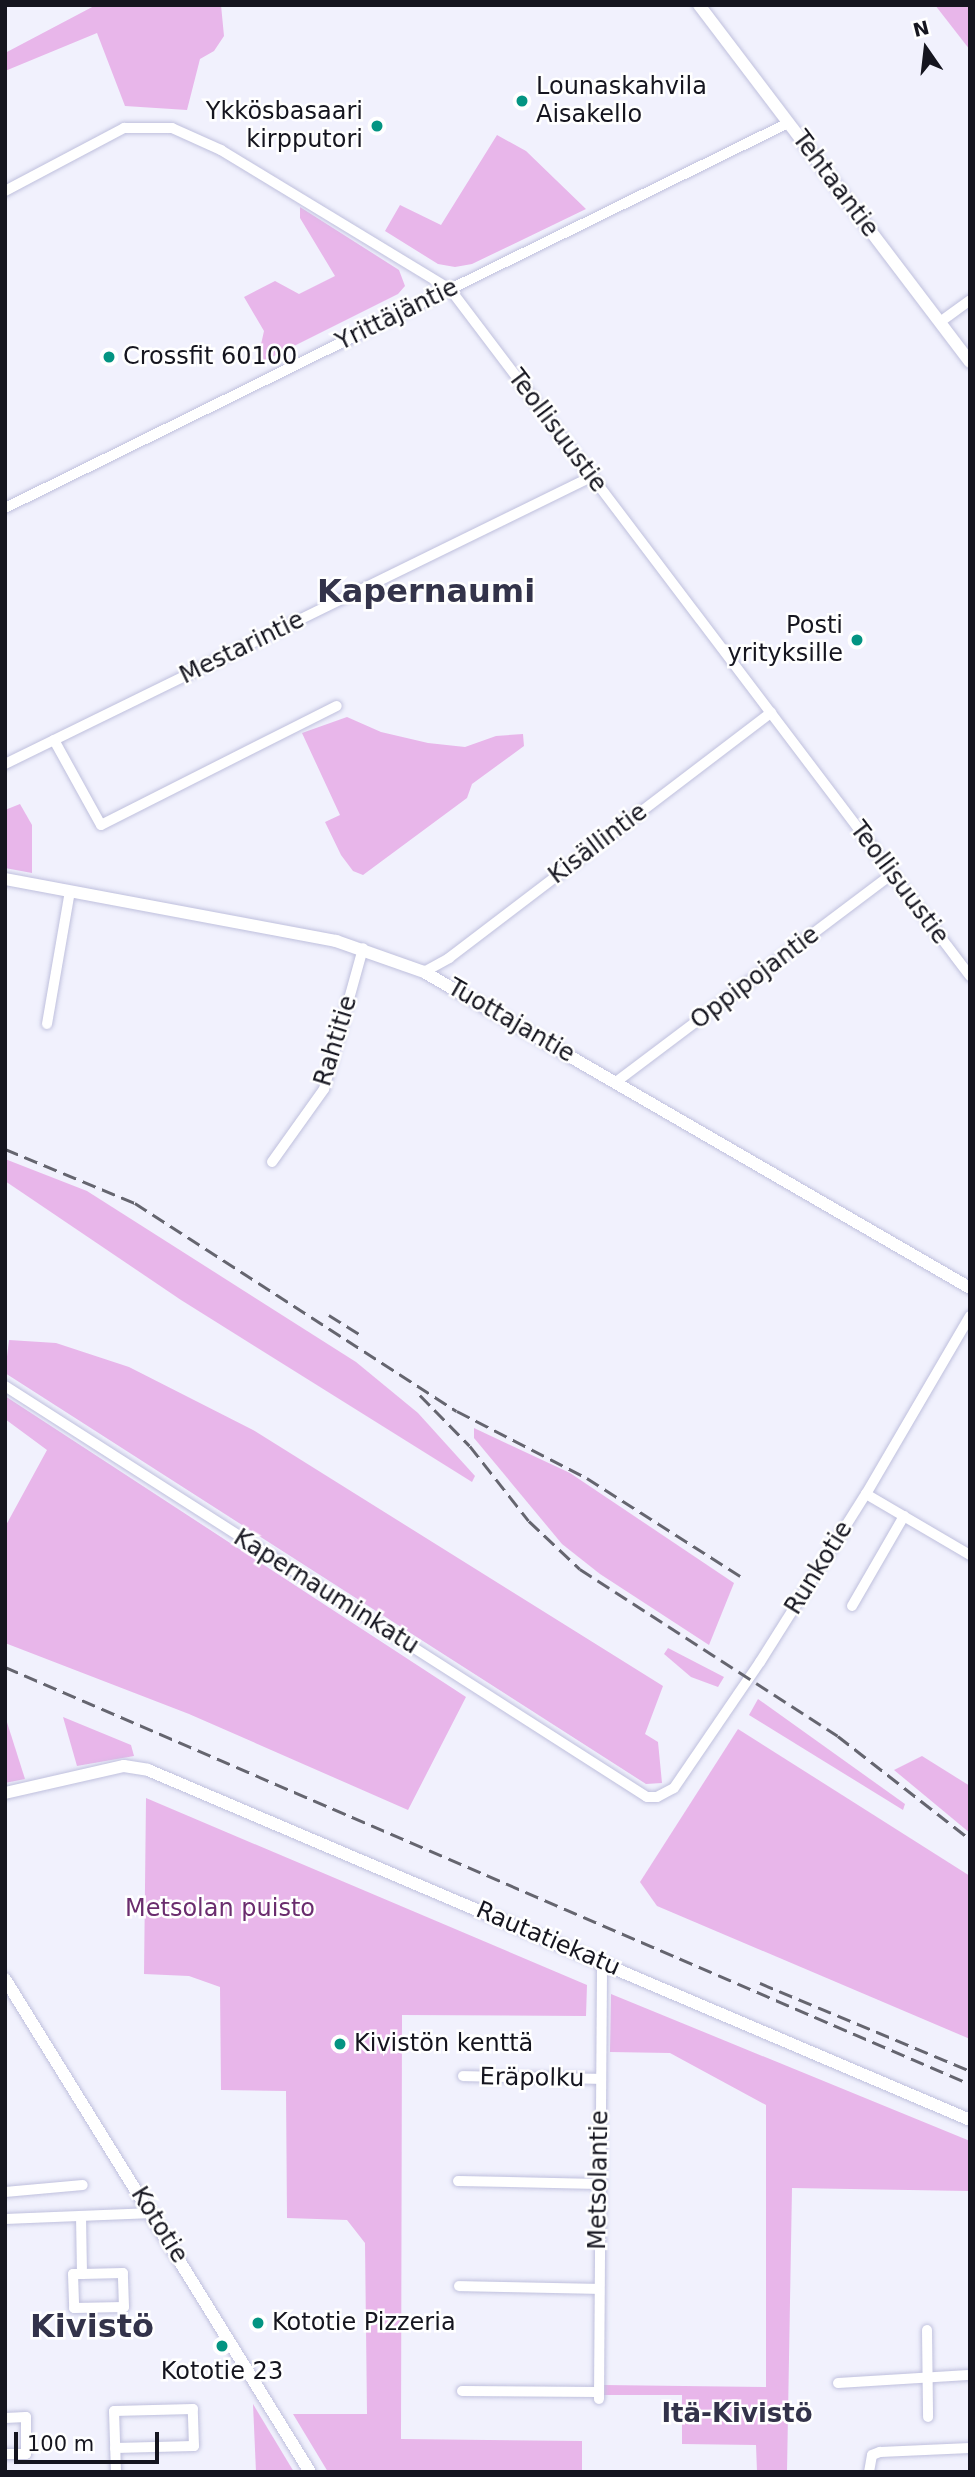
<!DOCTYPE html>
<meta charset="utf-8">
<style>
body{margin:0}
#map{position:relative;width:975px;height:2477px;overflow:hidden;background:#f1f1fd;font-family:"DejaVu Sans",sans-serif}
div>[style]{position:absolute}
.green>*{inset:0;background:#e8b6ea}
.roads{filter:drop-shadow(0 0 2px #bfc0dd) drop-shadow(0 0 2px #bfc0dd)}
.minor>*{height:10px;margin:-5px;padding:0 5px;transform-origin:5px;border-radius:5px;background:#fff}
.tertiary>*{height:12px;margin:-6px;padding:0 6px;transform-origin:6px;border-radius:6px;background:#fff}
.rail>*{height:2.5px;margin-top:-1.25px;transform-origin:0;background:repeating-linear-gradient(90deg,#65656f 0 14px,transparent 0 21px)}
.dots>*{width:19px;height:19px;translate:-50% -50%;box-sizing:border-box;border:4px solid #fff;border-radius:50%}
span{translate:-50% -50%;white-space:nowrap;text-align:center;line-height:1.15;-webkit-text-stroke:5px #fff;paint-order:stroke}
.poi-label{font-size:24px;color:#15151f}
.left{translate:0 -50%;text-align:left}
.right{translate:-100% -50%;text-align:right}
.street-label{font-size:24px;color:#15151f}
.park-label{font-size:24px;color:#6a2c6e}
.neighbourhood-label{font-size:26px;color:#33334a;font-weight:700}
.district-label{font-size:32px;color:#33334a;font-weight:700}
.frame{position:absolute;inset:0;border:7px solid #15151f;pointer-events:none}
.north{position:absolute;left:891px;top:14px;width:70px;height:70px;-webkit-text-stroke:5px #fff;paint-order:stroke;rotate:346deg;font-size:19px;font-weight:700;line-height:28px;text-align:center;color:#15151f}
.north::after{content:'';display:block;margin:auto;width:24px;height:32px;background:#15151f;clip-path:polygon(50% 0,100% 100%,50% 72%,0 100%)}
.scale{position:absolute;left:14px;top:2432px;width:145px;height:32px;box-sizing:border-box;border:4px solid #15151f;border-top:0;padding-left:9px;font-size:21px;line-height:24px;white-space:nowrap;color:#15151f;-webkit-text-stroke:5px #fff;paint-order:stroke}
</style>
<div id="map">
<div class="green">
<i style="clip-path:polygon(96px 5px,221px 5px,224px 36px,214px 51px,200px 59px,187px 110px,125px 106px,97px 33px,5px 71px,5px 53px)"></i>
<i style="clip-path:polygon(936px 5px,970px 5px,970px 50px,935px 5px)"></i>
<i style="clip-path:polygon(497px 135px,526px 151px,586px 209px,472px 264px,455px 267px,438px 264px,385px 231px,400px 205px,441px 225px)"></i>
<i style="clip-path:polygon(300px 207px,399px 270px,405px 286px,398px 294px,264px 361px,260px 349px,264px 331px,244px 297px,275px 281px,299px 294px,335px 276px,300px 218px)"></i>
<i style="clip-path:polygon(347px 717px,381px 732px,428px 743px,465px 747px,496px 736px,523px 734px,524px 746px,472px 784px,467px 798px,363px 875px,353px 871px,341px 855px,325px 822px,340px 815px,302px 733px)"></i>
<i style="clip-path:polygon(20px 804px,32px 825px,32px 873px,5px 868px,5px 810px)"></i>
<i style="clip-path:polygon(5px 1159px,87px 1191px,356px 1362px,418px 1413px,475px 1476px,472px 1482px,181px 1300px,5px 1181px)"></i>
<i style="clip-path:polygon(9px 1340px,56px 1343px,129px 1367px,253px 1430px,663px 1686px,645px 1734px,658px 1742px,662px 1783px,646px 1784px,5px 1373px)"></i>
<i style="clip-path:polygon(5px 1396px,466px 1697px,408px 1810px,189px 1714px,5px 1643px,5px 1527px,47px 1450px,5px 1419px)"></i>
<i style="clip-path:polygon(474px 1428px,570px 1473px,734px 1583px,709px 1645px,600px 1574px,562px 1544px,474px 1438px)"></i>
<i style="clip-path:polygon(668px 1648px,724px 1677px,718px 1687px,691px 1677px,664px 1654px)"></i>
<i style="clip-path:polygon(758px 1699px,905px 1804px,903px 1810px,749px 1715px)"></i>
<i style="clip-path:polygon(5px 1716px,25px 1779px,5px 1783px)"></i>
<i style="clip-path:polygon(63px 1717px,131px 1745px,134px 1756px,77px 1766px)"></i>
<i style="clip-path:polygon(738px 1729px,970px 1876px,970px 2039px,657px 1906px,640px 1882px)"></i>
<i style="clip-path:polygon(922px 1756px,970px 1786px,970px 1833px,894px 1770px)"></i>
<i style="clip-path:polygon(146px 1798px,587px 1985px,586px 2016px,402px 2015px,401px 2439px,582px 2441px,582px 2472px,328px 2472px,293px 2414px,367px 2414px,365px 2243px,347px 2220px,287px 2218px,286px 2091px,221px 2090px,220px 1987px,189px 1976px,144px 1974px)"></i>
<i style="clip-path:polygon(611px 1994px,970px 2141px,968px 2191px,792px 2188px,787px 2472px,757px 2472px,756px 2445px,682px 2444px,682px 2395px,604px 2395px,604px 2385px,766px 2387px,766px 2105px,670px 2053px,610px 2052px)"></i>
<i style="clip-path:polygon(253px 2404px,294px 2472px,256px 2472px)"></i>
</div>
<div class="roads">
<div class="minor">
<i style="left:5px;top:191px;width:135px;rotate:-27.9deg"></i>
<i style="left:124px;top:128px;width:48px"></i>
<i style="left:172px;top:128px;width:54px;rotate:24.2deg"></i>
<i style="left:221px;top:150px;width:268px;rotate:31.3deg"></i>
<i style="left:450px;top:289px;width:862px;rotate:52.88deg"></i>
<i style="left:940px;top:322px;width:37px;rotate:-36deg"></i>
<i style="left:5px;top:508px;width:873px;rotate:-26.18deg"></i>
<i style="left:54px;top:740px;width:97px;rotate:61.1deg"></i>
<i style="left:101px;top:825px;width:264px;rotate:-26.8deg"></i>
<i style="left:5px;top:764px;width:653px;rotate:-26.09deg"></i>
<i style="left:424px;top:972px;width:29px;rotate:-29deg"></i>
<i style="left:449px;top:958px;width:405px;rotate:-37.3deg"></i>
<i style="left:47px;top:1024px;width:135px;rotate:-80.2deg"></i>
<i style="left:616px;top:1082px;width:346px;rotate:-37deg"></i>
<i style="left:272px;top:1162px;width:90px;rotate:-54.5deg"></i>
<i style="left:324px;top:1089px;width:146px;rotate:-74.5deg"></i>
<i style="left:5px;top:1386px;width:762px;rotate:32.63deg"></i>
<i style="left:647px;top:1797px;width:10px"></i>
<i style="left:657px;top:1797px;width:19px;rotate:-28deg"></i>
<i style="left:674px;top:1788px;width:153px;rotate:-55.7deg"></i>
<i style="left:760px;top:1662px;width:199px;rotate:-57.8deg"></i>
<i style="left:866px;top:1494px;width:206px;rotate:-59.7deg"></i>
<i style="left:866px;top:1494px;width:121px;rotate:30.4deg"></i>
<i style="left:852px;top:1606px;width:104px;rotate:-60deg"></i>
<i style="left:463px;top:2076px;width:138px;rotate:1.2deg"></i>
<i style="left:458px;top:2181px;width:141px;rotate:1.2deg"></i>
<i style="left:5px;top:2192px;width:78px;rotate:-5.1deg"></i>
<i style="left:81px;top:2216px;width:58px;rotate:89deg"></i>
<i style="left:82px;top:2274px;width:9px;rotate:180deg"></i>
<i style="left:73px;top:2274px;width:34px;rotate:88deg"></i>
<i style="left:74px;top:2308px;width:50px;rotate:-1.1deg"></i>
<i style="left:124px;top:2307px;width:34px;rotate:-92deg"></i>
<i style="left:123px;top:2273px;width:41px;rotate:178.6deg"></i>
<i style="left:5px;top:2219px;width:148px;rotate:-2.3deg"></i>
<i style="left:459px;top:2286px;width:139px;rotate:1.2deg"></i>
<i style="left:927px;top:2330px;width:87px;rotate:89.3deg"></i>
<i style="left:838px;top:2383px;width:131px;rotate:-3.5deg"></i>
<i style="left:462px;top:2391px;width:135px;rotate:0.4deg"></i>
<i style="left:599px;top:2399px;width:437px;rotate:-89.6deg"></i>
<i style="left:5px;top:2418px;width:21px;rotate:-3deg"></i>
<i style="left:26px;top:2417px;width:37px;rotate:90deg"></i>
<i style="left:26px;top:2454px;width:21px;rotate:180deg"></i>
<i style="left:115px;top:2448px;width:79px;rotate:-1.5deg"></i>
<i style="left:194px;top:2446px;width:37px;rotate:-92deg"></i>
<i style="left:193px;top:2409px;width:79px;rotate:178.5deg"></i>
<i style="left:114px;top:2411px;width:61px;rotate:88.1deg"></i>
<i style="left:869px;top:2472px;width:17px;rotate:-80deg"></i>
<i style="left:872px;top:2455px;width:9px;rotate:-21deg"></i>
<i style="left:880px;top:2452px;width:90px;rotate:-2.5deg"></i>
</div>
<div class="tertiary">
<i style="left:699px;top:5px;width:448px;rotate:52.8deg"></i>
<i style="left:5px;top:879px;width:337px;rotate:10.6deg"></i>
<i style="left:336px;top:941px;width:93px;rotate:19.4deg"></i>
<i style="left:424px;top:972px;width:631px;rotate:30.06deg"></i>
<i style="left:5px;top:1793px;width:122px;rotate:-12.8deg"></i>
<i style="left:124px;top:1766px;width:24px;rotate:9deg"></i>
<i style="left:148px;top:1770px;width:893px;rotate:23.06deg"></i>
<i style="left:5px;top:1979px;width:580px;rotate:58.26deg"></i>
</div>
</div>
<div class="rail">
<i style="left:5px;top:1149px;width:141px;rotate:22.6deg"></i>
<i style="left:135px;top:1203px;width:383px;rotate:32.9deg"></i>
<i style="left:457px;top:1411px;width:146px;rotate:27.3deg"></i>
<i style="left:587px;top:1478px;width:182px;rotate:32.6deg"></i>
<i style="left:329px;top:1315px;width:41px;rotate:32.2deg"></i>
<i style="left:420px;top:1395px;width:71px;rotate:45.6deg"></i>
<i style="left:470px;top:1446px;width:95px;rotate:51.8deg"></i>
<i style="left:529px;top:1521px;width:70px;rotate:43.3deg"></i>
<i style="left:580px;top:1569px;width:307px;rotate:32.9deg"></i>
<i style="left:838px;top:1736px;width:167px;rotate:38deg"></i>
<i style="left:5px;top:1667px;width:1051px;rotate:23.37deg"></i>
<i style="left:760px;top:1983px;width:228px;rotate:22.7deg"></i>
</div>
<div class="dots">
<i style="left:522px;top:101px;background:#039482"></i>
<i style="left:377px;top:126px;background:#039482"></i>
<i style="left:109px;top:357px;background:#039482"></i>
<i style="left:857px;top:640px;background:#039482"></i>
<i style="left:340px;top:2044px;background:#039482"></i>
<i style="left:258px;top:2323px;background:#039482"></i>
<i style="left:222px;top:2346px;background:#039482"></i>
</div>
<div class="poi-label">
<span class="left" style="left:536px;top:101px">Lounaskahvila<br>Aisakello</span>
<span class="right" style="left:363px;top:126px">Ykkösbasaari<br>kirpputori</span>
<span class="left" style="left:123px;top:357px">Crossfit 60100</span>
<span class="right" style="left:843px;top:640px">Posti<br>yrityksille</span>
<span class="left" style="left:354px;top:2044px">Kivistön kenttä</span>
<span class="left" style="left:272px;top:2323px">Kototie Pizzeria</span>
<span style="left:222px;top:2372px">Kototie 23</span>
</div>
<div class="street-label">
<span style="left:835px;top:184px;rotate:53deg">Tehtaantie</span>
<span style="left:397px;top:315px;rotate:-26deg">Yrittäjäntie</span>
<span style="left:557px;top:431px;rotate:53deg">Teollisuustie</span>
<span style="left:242px;top:648px;rotate:-26deg">Mestarintie</span>
<span style="left:598px;top:844px;rotate:-37deg">Kisällintie</span>
<span style="left:899px;top:883px;rotate:53deg">Teollisuustie</span>
<span style="left:755px;top:978px;rotate:-37deg">Oppipojantie</span>
<span style="left:511px;top:1021px;rotate:30deg">Tuottajantie</span>
<span style="left:336px;top:1041px;rotate:-73deg">Rahtitie</span>
<span style="left:819px;top:1568px;rotate:-58deg">Runkotie</span>
<span style="left:326px;top:1592px;rotate:32deg">Kapernauminkatu</span>
<span style="left:548px;top:1939px;rotate:23deg">Rautatiekatu</span>
<span style="left:532px;top:2078px;rotate:1deg">Eräpolku</span>
<span style="left:599px;top:2180px;rotate:-89deg">Metsolantie</span>
<span style="left:159px;top:2225px;rotate:58deg">Kototie</span>
</div>
<div class="park-label">
<span style="left:220px;top:1909px">Metsolan puisto</span>
</div>
<div class="neighbourhood-label">
<span style="left:737px;top:2414px">Itä-Kivistö</span>
</div>
<div class="district-label">
<span style="left:426px;top:591px">Kapernaumi</span>
<span style="left:92px;top:2326px">Kivistö</span>
</div>
<div class="frame"></div>
<div class="north">N</div>
<div class="scale">100 m</div>
</div>
